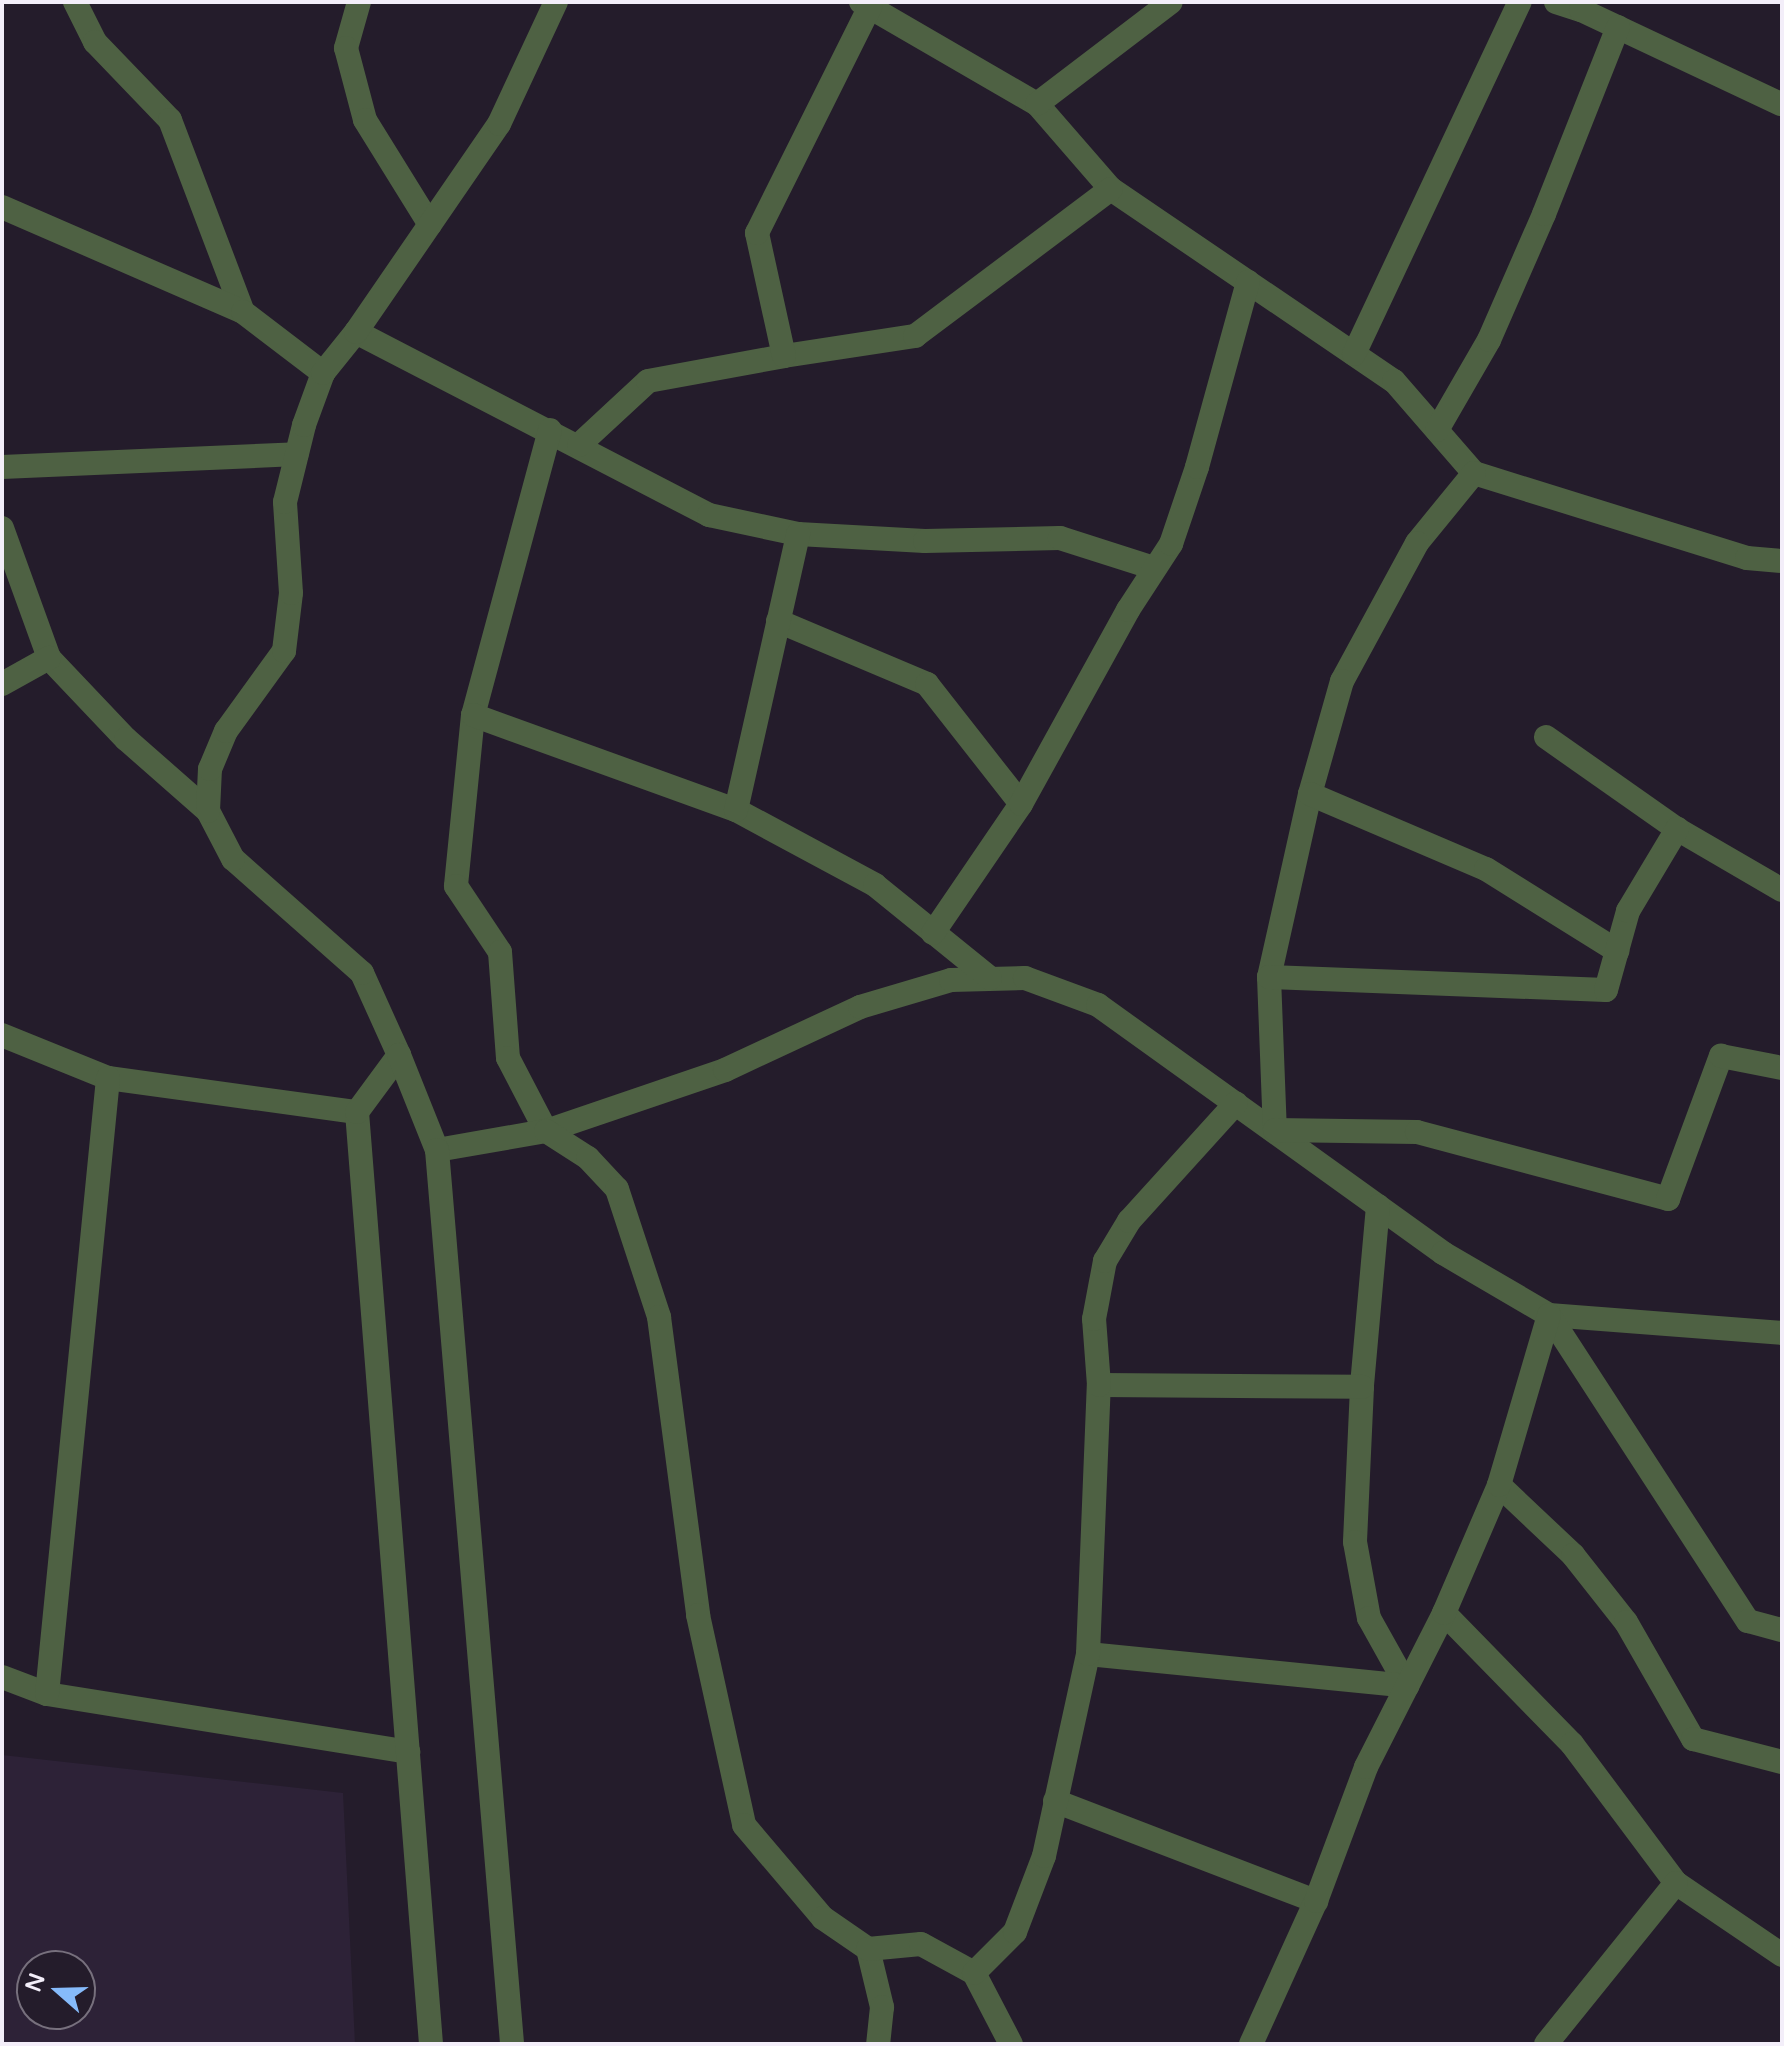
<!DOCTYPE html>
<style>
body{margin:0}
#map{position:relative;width:1784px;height:2046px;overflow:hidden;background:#241c2b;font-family:"Varela Round",sans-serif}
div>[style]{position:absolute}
.built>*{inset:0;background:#2d2237}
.minor>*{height:24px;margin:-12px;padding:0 12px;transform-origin:12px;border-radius:12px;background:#4e6143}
span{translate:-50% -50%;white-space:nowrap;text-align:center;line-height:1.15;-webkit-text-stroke:7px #241c2b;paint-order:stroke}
.frame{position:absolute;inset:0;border:4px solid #f3eef9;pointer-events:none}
.north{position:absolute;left:16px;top:1950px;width:80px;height:80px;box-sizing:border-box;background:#241c2b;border:2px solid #77707d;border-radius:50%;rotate:290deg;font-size:22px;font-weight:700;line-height:32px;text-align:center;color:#f3eef9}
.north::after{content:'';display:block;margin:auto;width:28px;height:36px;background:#86bbfb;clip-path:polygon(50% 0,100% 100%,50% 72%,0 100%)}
</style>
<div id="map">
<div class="built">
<i style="clip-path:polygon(evenodd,2px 1755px,343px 1793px,355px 2044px,2px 2044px,2px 1755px,32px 1966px,80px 1966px,80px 2014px,32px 2014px,32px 1966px)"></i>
</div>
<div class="minor">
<i style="left:75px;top:2px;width:45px;rotate:63.4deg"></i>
<i style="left:95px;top:42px;width:108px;rotate:46.1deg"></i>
<i style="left:170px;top:120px;width:205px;rotate:69.2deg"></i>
<i style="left:359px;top:2px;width:48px;rotate:105.8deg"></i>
<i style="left:346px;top:48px;width:74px;rotate:75.2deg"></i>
<i style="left:365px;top:120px;width:123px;rotate:58.2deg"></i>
<i style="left:861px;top:2px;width:203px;rotate:30.1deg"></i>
<i style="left:1037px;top:104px;width:113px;rotate:49deg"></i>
<i style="left:1111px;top:189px;width:342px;rotate:34.2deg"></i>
<i style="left:1394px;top:381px;width:122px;rotate:49deg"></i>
<i style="left:1474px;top:473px;width:286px;rotate:17.3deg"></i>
<i style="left:1747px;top:558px;width:35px;rotate:5deg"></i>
<i style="left:1556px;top:2px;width:26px;rotate:18deg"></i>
<i style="left:1581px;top:10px;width:221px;rotate:25.2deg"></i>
<i style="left:1037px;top:104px;width:168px;rotate:-37.3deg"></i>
<i style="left:2px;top:207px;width:263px;rotate:23.5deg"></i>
<i style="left:243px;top:312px;width:101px;rotate:37.3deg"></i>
<i style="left:356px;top:332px;width:398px;rotate:27.4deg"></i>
<i style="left:709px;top:515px;width:91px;rotate:12.1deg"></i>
<i style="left:798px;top:534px;width:127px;rotate:3.2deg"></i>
<i style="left:925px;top:541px;width:135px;rotate:-1.3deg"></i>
<i style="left:1060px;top:538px;width:99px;rotate:17.7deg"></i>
<i style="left:1354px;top:354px;width:389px;rotate:-64.8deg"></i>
<i style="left:784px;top:356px;width:133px;rotate:-8.7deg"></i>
<i style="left:915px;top:336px;width:245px;rotate:-36.9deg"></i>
<i style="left:550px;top:430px;width:295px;rotate:105.1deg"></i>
<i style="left:473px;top:715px;width:172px;rotate:95.7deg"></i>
<i style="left:456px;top:886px;width:79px;rotate:56.3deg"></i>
<i style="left:500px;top:952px;width:106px;rotate:85.7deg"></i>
<i style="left:508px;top:1058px;width:82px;rotate:62.5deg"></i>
<i style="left:546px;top:1131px;width:189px;rotate:-18.8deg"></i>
<i style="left:725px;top:1070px;width:149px;rotate:-25deg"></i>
<i style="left:860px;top:1007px;width:95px;rotate:-16.5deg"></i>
<i style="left:951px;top:980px;width:74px;rotate:-1.5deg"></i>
<i style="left:1025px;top:978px;width:78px;rotate:20.3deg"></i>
<i style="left:1098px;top:1005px;width:425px;rotate:35.7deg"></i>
<i style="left:1443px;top:1253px;width:123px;rotate:30.3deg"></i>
<i style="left:1549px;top:1315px;width:234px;rotate:4.4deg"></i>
<i style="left:1437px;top:430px;width:104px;rotate:-60deg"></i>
<i style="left:1489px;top:340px;width:137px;rotate:-66.4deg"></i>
<i style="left:1544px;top:214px;width:201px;rotate:-68.4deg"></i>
<i style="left:579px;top:445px;width:94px;rotate:-42.8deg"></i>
<i style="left:648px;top:381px;width:138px;rotate:-10.4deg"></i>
<i style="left:784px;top:356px;width:126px;rotate:-102.4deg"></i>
<i style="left:757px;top:233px;width:254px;rotate:-63.5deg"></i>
<i style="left:2px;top:467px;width:295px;rotate:-2.5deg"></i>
<i style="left:1474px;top:473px;width:90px;rotate:129.2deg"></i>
<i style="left:1417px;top:543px;width:157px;rotate:118.5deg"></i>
<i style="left:1342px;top:681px;width:117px;rotate:105.8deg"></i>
<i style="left:1310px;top:794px;width:188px;rotate:102.6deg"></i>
<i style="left:1269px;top:977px;width:153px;rotate:87.8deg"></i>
<i style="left:1275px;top:1130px;width:142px;rotate:0.8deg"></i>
<i style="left:1417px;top:1132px;width:260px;rotate:14.9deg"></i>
<i style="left:1668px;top:1199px;width:153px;rotate:-69.7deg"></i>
<i style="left:1721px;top:1056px;width:62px;rotate:11.1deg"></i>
<i style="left:2px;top:528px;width:138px;rotate:70.1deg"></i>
<i style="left:49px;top:658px;width:112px;rotate:46.5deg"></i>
<i style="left:126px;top:739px;width:109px;rotate:41.3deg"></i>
<i style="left:778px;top:621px;width:162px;rotate:22.9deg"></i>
<i style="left:927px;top:684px;width:152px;rotate:51.9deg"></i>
<i style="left:2px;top:684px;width:54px;rotate:-29deg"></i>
<i style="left:473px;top:715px;width:280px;rotate:19.9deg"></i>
<i style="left:736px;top:810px;width:158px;rotate:28.3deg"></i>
<i style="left:875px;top:885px;width:148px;rotate:39deg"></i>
<i style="left:1546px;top:737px;width:160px;rotate:35.1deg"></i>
<i style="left:1677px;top:829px;width:121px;rotate:30.2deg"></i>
<i style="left:1310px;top:794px;width:191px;rotate:23.1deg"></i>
<i style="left:1486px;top:869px;width:155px;rotate:32deg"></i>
<i style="left:736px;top:810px;width:283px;rotate:-77.3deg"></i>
<i style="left:933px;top:933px;width:156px;rotate:-55.7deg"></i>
<i style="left:1021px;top:804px;width:222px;rotate:-61.1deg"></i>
<i style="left:1128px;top:610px;width:79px;rotate:-56.9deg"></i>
<i style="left:1171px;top:544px;width:81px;rotate:-71.3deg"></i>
<i style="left:1197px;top:467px;width:192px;rotate:-74.6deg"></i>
<i style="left:1269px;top:977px;width:337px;rotate:2.2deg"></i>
<i style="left:1606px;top:990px;width:82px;rotate:-74.4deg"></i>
<i style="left:1628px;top:911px;width:96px;rotate:-59.1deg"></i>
<i style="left:2px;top:1035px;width:114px;rotate:22.1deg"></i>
<i style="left:108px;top:1078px;width:251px;rotate:7.8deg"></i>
<i style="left:399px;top:1055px;width:90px;rotate:-114.3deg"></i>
<i style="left:362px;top:973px;width:172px;rotate:-138.5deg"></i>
<i style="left:233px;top:859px;width:54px;rotate:-117.5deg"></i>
<i style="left:208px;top:811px;width:42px;rotate:-87.3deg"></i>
<i style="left:210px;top:769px;width:41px;rotate:-67.2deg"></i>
<i style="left:226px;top:731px;width:99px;rotate:-54.1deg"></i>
<i style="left:284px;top:651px;width:58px;rotate:-83.1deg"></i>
<i style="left:291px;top:593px;width:91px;rotate:-93.8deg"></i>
<i style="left:285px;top:502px;width:79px;rotate:-76.1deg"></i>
<i style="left:304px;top:425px;width:55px;rotate:-69.9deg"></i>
<i style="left:323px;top:373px;width:53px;rotate:-51.2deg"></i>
<i style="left:356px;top:332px;width:252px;rotate:-55.5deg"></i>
<i style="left:499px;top:124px;width:135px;rotate:-65deg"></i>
<i style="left:437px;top:1150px;width:111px;rotate:-9.9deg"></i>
<i style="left:546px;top:1131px;width:50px;rotate:32.7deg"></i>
<i style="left:588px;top:1158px;width:42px;rotate:46.9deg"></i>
<i style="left:617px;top:1189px;width:135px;rotate:71.8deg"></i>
<i style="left:659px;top:1317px;width:301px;rotate:82.5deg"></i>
<i style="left:698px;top:1615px;width:215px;rotate:77.6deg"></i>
<i style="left:744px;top:1825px;width:122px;rotate:49.7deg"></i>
<i style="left:823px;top:1918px;width:55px;rotate:34.6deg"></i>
<i style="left:868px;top:1949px;width:60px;rotate:76.4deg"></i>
<i style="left:882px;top:2007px;width:37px;rotate:96deg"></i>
<i style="left:1378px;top:1206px;width:182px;rotate:95.1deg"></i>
<i style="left:1362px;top:1387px;width:155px;rotate:92.6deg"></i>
<i style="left:1355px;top:1542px;width:77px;rotate:79.6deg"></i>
<i style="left:1369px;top:1618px;width:78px;rotate:60.8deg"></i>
<i style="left:1549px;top:1315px;width:365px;rotate:57deg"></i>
<i style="left:1748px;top:1621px;width:35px;rotate:15deg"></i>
<i style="left:1099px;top:1385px;width:263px;rotate:0.4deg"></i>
<i style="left:1499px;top:1485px;width:102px;rotate:43.4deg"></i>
<i style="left:1573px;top:1555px;width:85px;rotate:51.7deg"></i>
<i style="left:1626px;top:1622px;width:135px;rotate:60.2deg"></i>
<i style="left:1693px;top:1739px;width:92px;rotate:14.5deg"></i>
<i style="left:1444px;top:1613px;width:183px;rotate:45.7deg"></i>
<i style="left:1572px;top:1744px;width:174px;rotate:53.2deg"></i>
<i style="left:1676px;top:1883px;width:128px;rotate:34.2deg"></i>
<i style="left:1088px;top:1654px;width:321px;rotate:5.7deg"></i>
<i style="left:2px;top:1677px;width:48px;rotate:20.7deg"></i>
<i style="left:47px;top:1694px;width:366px;rotate:9.1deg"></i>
<i style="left:47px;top:1694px;width:619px;rotate:-84.34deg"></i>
<i style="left:1055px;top:1801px;width:280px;rotate:21deg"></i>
<i style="left:868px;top:1949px;width:53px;rotate:-5.4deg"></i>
<i style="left:921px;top:1944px;width:60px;rotate:28.7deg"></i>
<i style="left:974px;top:1973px;width:80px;rotate:62.5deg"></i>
<i style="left:974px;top:1973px;width:58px;rotate:-45deg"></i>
<i style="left:1015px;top:1932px;width:81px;rotate:-69.1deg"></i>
<i style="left:1044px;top:1856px;width:207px;rotate:-77.7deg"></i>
<i style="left:1088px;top:1654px;width:269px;rotate:-87.7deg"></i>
<i style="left:1099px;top:1385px;width:66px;rotate:-94.3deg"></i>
<i style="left:1094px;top:1319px;width:59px;rotate:-79.3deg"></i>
<i style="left:1105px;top:1261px;width:47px;rotate:-59deg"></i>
<i style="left:1129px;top:1221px;width:159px;rotate:-47.8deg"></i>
<i style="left:431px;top:2044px;width:935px;rotate:-94.54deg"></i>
<i style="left:357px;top:1112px;width:71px;rotate:-53.6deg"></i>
<i style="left:399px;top:1055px;width:102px;rotate:68.2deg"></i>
<i style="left:437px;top:1150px;width:897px;rotate:85.2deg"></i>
<i style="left:1251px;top:2044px;width:157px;rotate:-65.6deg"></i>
<i style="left:1316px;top:1901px;width:143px;rotate:-69.5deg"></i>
<i style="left:1366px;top:1767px;width:173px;rotate:-63.1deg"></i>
<i style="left:1444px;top:1613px;width:139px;rotate:-66.7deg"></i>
<i style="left:1499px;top:1485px;width:177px;rotate:-73.6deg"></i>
<i style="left:1546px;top:2044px;width:207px;rotate:-51.1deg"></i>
</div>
<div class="frame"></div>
<div class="north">N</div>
</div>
